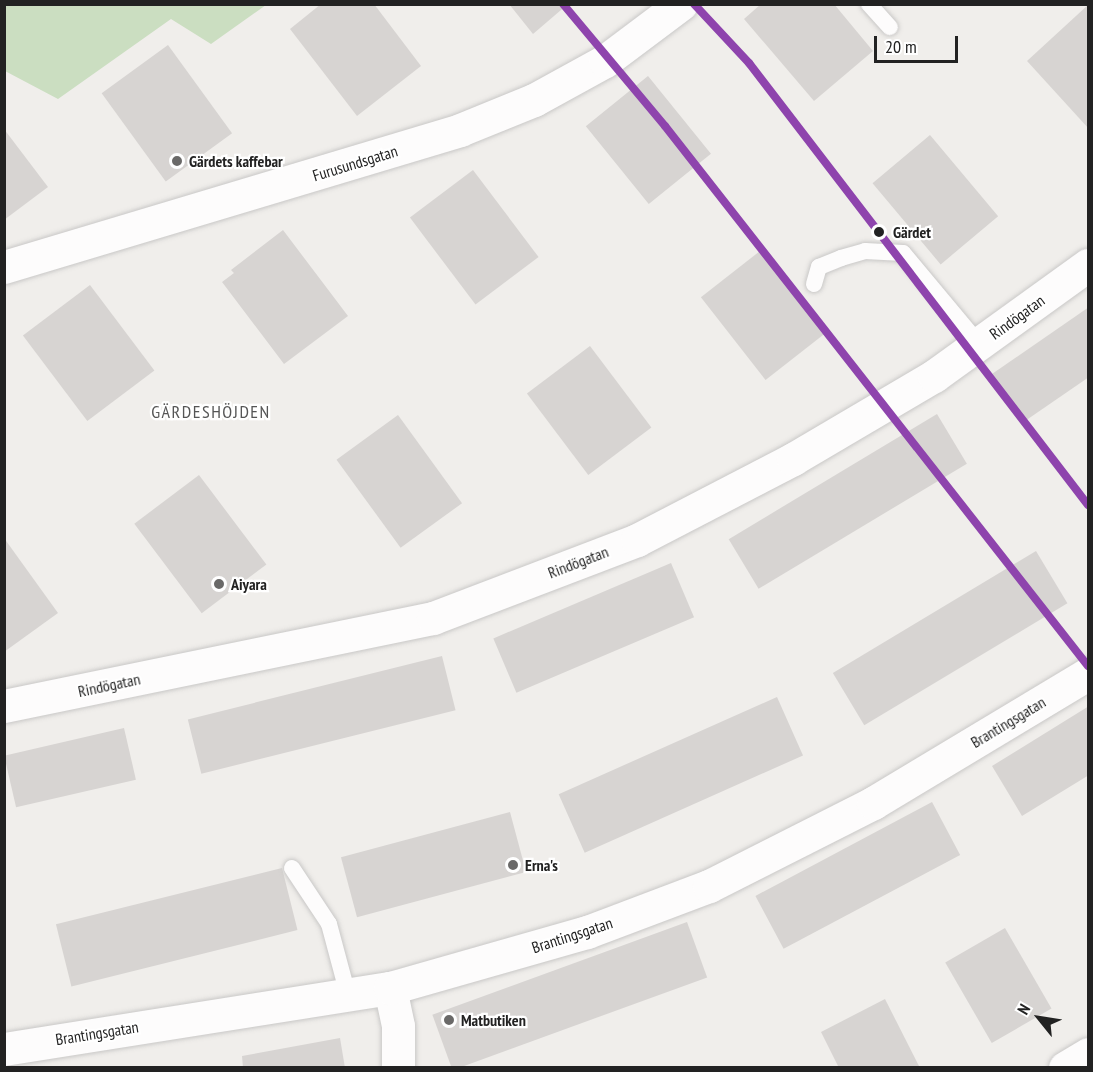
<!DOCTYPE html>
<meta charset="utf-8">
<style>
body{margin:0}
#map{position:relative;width:1093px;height:1072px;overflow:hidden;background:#f0eeeb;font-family:"PT Sans Narrow",sans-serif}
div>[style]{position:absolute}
.forest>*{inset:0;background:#cbdec1}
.building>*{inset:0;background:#d7d4d2;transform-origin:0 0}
.roads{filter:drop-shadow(0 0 2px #c9c8c7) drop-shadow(0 0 2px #c9c8c7)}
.lane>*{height:16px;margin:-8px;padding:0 8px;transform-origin:8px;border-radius:8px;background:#fdfcfc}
.street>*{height:33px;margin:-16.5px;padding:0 16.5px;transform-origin:16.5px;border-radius:16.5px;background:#fdfcfc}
.metro-1>*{height:8px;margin:-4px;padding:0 4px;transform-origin:4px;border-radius:4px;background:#8e44ad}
.dots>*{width:16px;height:16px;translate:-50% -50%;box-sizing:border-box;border:3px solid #fff;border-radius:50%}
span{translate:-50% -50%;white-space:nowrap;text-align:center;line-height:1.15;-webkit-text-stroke:4.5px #fff;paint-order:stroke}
.poi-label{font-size:16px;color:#222;font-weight:700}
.left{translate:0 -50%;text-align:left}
.street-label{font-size:16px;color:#222}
.stop-label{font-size:16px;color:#222;font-weight:700}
.neighbourhood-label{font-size:18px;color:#555;letter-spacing:1.5px}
.frame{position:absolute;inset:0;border:6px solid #222;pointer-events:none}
.north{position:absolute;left:1009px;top:988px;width:60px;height:60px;-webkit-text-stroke:4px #fff;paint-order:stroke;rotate:300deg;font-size:16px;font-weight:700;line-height:24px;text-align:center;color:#222}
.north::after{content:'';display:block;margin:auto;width:21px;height:27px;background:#222;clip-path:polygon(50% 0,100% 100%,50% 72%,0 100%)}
.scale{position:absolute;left:874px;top:36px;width:84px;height:27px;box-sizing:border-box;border:3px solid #222;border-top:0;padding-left:8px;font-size:18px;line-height:21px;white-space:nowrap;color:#222;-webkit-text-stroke:4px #fff;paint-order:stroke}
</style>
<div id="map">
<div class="forest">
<i style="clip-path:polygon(4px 5px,5px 4px,266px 5px,211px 44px,171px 19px,58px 99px,5px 71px)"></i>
</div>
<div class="building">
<i style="clip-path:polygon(321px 4px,374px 4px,421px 66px,357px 116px,290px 29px)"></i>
<i style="clip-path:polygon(509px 4px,568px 4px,533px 34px)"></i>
<i style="clip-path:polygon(761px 4px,834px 4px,873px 51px,814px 101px,744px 19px)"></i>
<i style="clip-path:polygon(1089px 4px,1089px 129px,1027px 61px)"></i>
<i style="left:168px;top:45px;width:109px;height:82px;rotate:54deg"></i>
<i style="left:648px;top:76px;width:100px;height:80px;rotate:51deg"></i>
<i style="clip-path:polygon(4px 129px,48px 187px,4px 220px)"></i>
<i style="left:930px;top:135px;width:106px;height:75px;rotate:50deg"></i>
<i style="left:473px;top:170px;width:109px;height:79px;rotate:53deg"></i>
<i style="clip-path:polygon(283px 230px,348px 316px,284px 364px,222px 282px,234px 273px,231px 270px)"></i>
<i style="left:760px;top:251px;width:105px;height:75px;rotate:52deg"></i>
<i style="left:90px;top:285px;width:107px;height:84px;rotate:53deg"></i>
<i style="clip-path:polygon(1089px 307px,1089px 377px,1025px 421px,992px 374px)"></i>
<i style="left:590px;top:346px;width:102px;height:79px;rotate:53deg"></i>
<i style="left:937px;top:414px;width:58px;height:243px;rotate:59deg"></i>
<i style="left:398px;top:415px;width:109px;height:76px;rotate:54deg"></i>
<i style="left:199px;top:475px;width:112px;height:81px;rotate:53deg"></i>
<i style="clip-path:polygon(4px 538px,58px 613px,4px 652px)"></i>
<i style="left:1036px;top:551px;width:61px;height:237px;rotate:59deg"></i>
<i style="left:671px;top:563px;width:59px;height:193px;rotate:67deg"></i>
<i style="left:442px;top:656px;width:56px;height:262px;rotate:76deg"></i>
<i style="left:777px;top:697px;width:64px;height:239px;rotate:66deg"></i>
<i style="clip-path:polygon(1089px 706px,1089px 775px,1022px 816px,992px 766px)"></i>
<i style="left:124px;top:728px;width:53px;height:123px;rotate:77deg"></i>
<i style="left:932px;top:802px;width:60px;height:200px;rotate:62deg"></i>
<i style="left:510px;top:812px;width:62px;height:175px;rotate:75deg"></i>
<i style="left:282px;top:868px;width:64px;height:233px;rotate:76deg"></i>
<i style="left:687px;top:922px;width:59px;height:271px;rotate:70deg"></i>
<i style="left:1005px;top:928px;width:93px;height:69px;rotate:60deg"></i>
<i style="clip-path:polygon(885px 999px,920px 1068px,839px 1068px,821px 1032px)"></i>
<i style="clip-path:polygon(340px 1038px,345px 1068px,243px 1068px,242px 1056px)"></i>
</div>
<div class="roads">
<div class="lane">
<i style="left:869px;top:4px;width:31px;rotate:48deg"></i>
<i style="left:814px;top:284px;width:18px;rotate:-74deg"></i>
<i style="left:819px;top:267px;width:24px;rotate:-22deg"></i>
<i style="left:841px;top:258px;width:25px;rotate:-16deg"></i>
<i style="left:865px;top:251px;width:38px;rotate:3deg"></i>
<i style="left:903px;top:253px;width:119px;rotate:50.1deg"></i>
<i style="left:292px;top:868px;width:67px;rotate:56.5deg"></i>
<i style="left:329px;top:924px;width:73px;rotate:75deg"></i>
</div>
<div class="street">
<i style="left:4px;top:267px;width:476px;rotate:-16.7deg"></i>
<i style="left:460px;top:130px;width:80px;rotate:-22.1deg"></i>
<i style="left:534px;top:100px;width:81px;rotate:-28.8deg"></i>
<i style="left:605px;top:61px;width:95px;rotate:-36.9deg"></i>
<i style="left:4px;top:706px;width:438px;rotate:-11.6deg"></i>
<i style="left:433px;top:618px;width:218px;rotate:-20.9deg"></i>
<i style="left:637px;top:540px;width:176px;rotate:-27.4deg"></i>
<i style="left:793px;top:459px;width:164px;rotate:-30.5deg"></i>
<i style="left:934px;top:376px;width:190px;rotate:-35.8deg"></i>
<i style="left:390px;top:988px;width:39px;rotate:78deg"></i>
<i style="left:398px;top:1026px;width:42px;rotate:90deg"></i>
<i style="left:4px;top:1049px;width:391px;rotate:-9deg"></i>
<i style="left:390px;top:988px;width:205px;rotate:-15.9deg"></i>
<i style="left:587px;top:932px;width:130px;rotate:-20.7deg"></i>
<i style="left:709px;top:886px;width:184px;rotate:-26.8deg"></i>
<i style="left:873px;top:803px;width:251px;rotate:-31deg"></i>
<i style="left:1065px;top:1068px;width:27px;rotate:-31deg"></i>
</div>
</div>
<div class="metro-1">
<i style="left:563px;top:4px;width:159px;rotate:50.1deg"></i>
<i style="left:665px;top:126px;width:686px;rotate:51.93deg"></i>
<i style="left:694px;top:4px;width:81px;rotate:47deg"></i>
<i style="left:749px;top:63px;width:557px;rotate:52.51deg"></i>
</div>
<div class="dots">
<i style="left:177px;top:161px;background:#6a6968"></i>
<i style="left:879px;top:232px;background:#222"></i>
<i style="left:219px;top:584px;background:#6a6968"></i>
<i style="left:513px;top:865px;background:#6a6968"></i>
<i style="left:449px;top:1020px;background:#6a6968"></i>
</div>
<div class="poi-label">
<span class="left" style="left:189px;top:161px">Gärdets kaffebar</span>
<span class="left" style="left:231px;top:584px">Aiyara</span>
<span class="left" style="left:525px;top:865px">Erna's</span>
<span class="left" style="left:461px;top:1020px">Matbutiken</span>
</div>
<div class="street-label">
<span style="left:355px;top:163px;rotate:-17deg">Furusundsgatan</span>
<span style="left:1017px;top:317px;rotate:-36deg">Rindögatan</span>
<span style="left:578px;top:562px;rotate:-21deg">Rindögatan</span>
<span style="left:109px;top:685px;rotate:-12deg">Rindögatan</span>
<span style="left:1008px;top:722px;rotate:-31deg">Brantingsgatan</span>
<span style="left:572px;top:935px;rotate:-18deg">Brantingsgatan</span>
<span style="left:97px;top:1033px;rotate:-9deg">Brantingsgatan</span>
</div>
<div class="stop-label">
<span class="left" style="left:893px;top:232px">Gärdet</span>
</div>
<div class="neighbourhood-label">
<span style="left:211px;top:412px">GÄRDESHÖJDEN</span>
</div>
<div class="frame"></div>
<div class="north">N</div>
<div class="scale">20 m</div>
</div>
